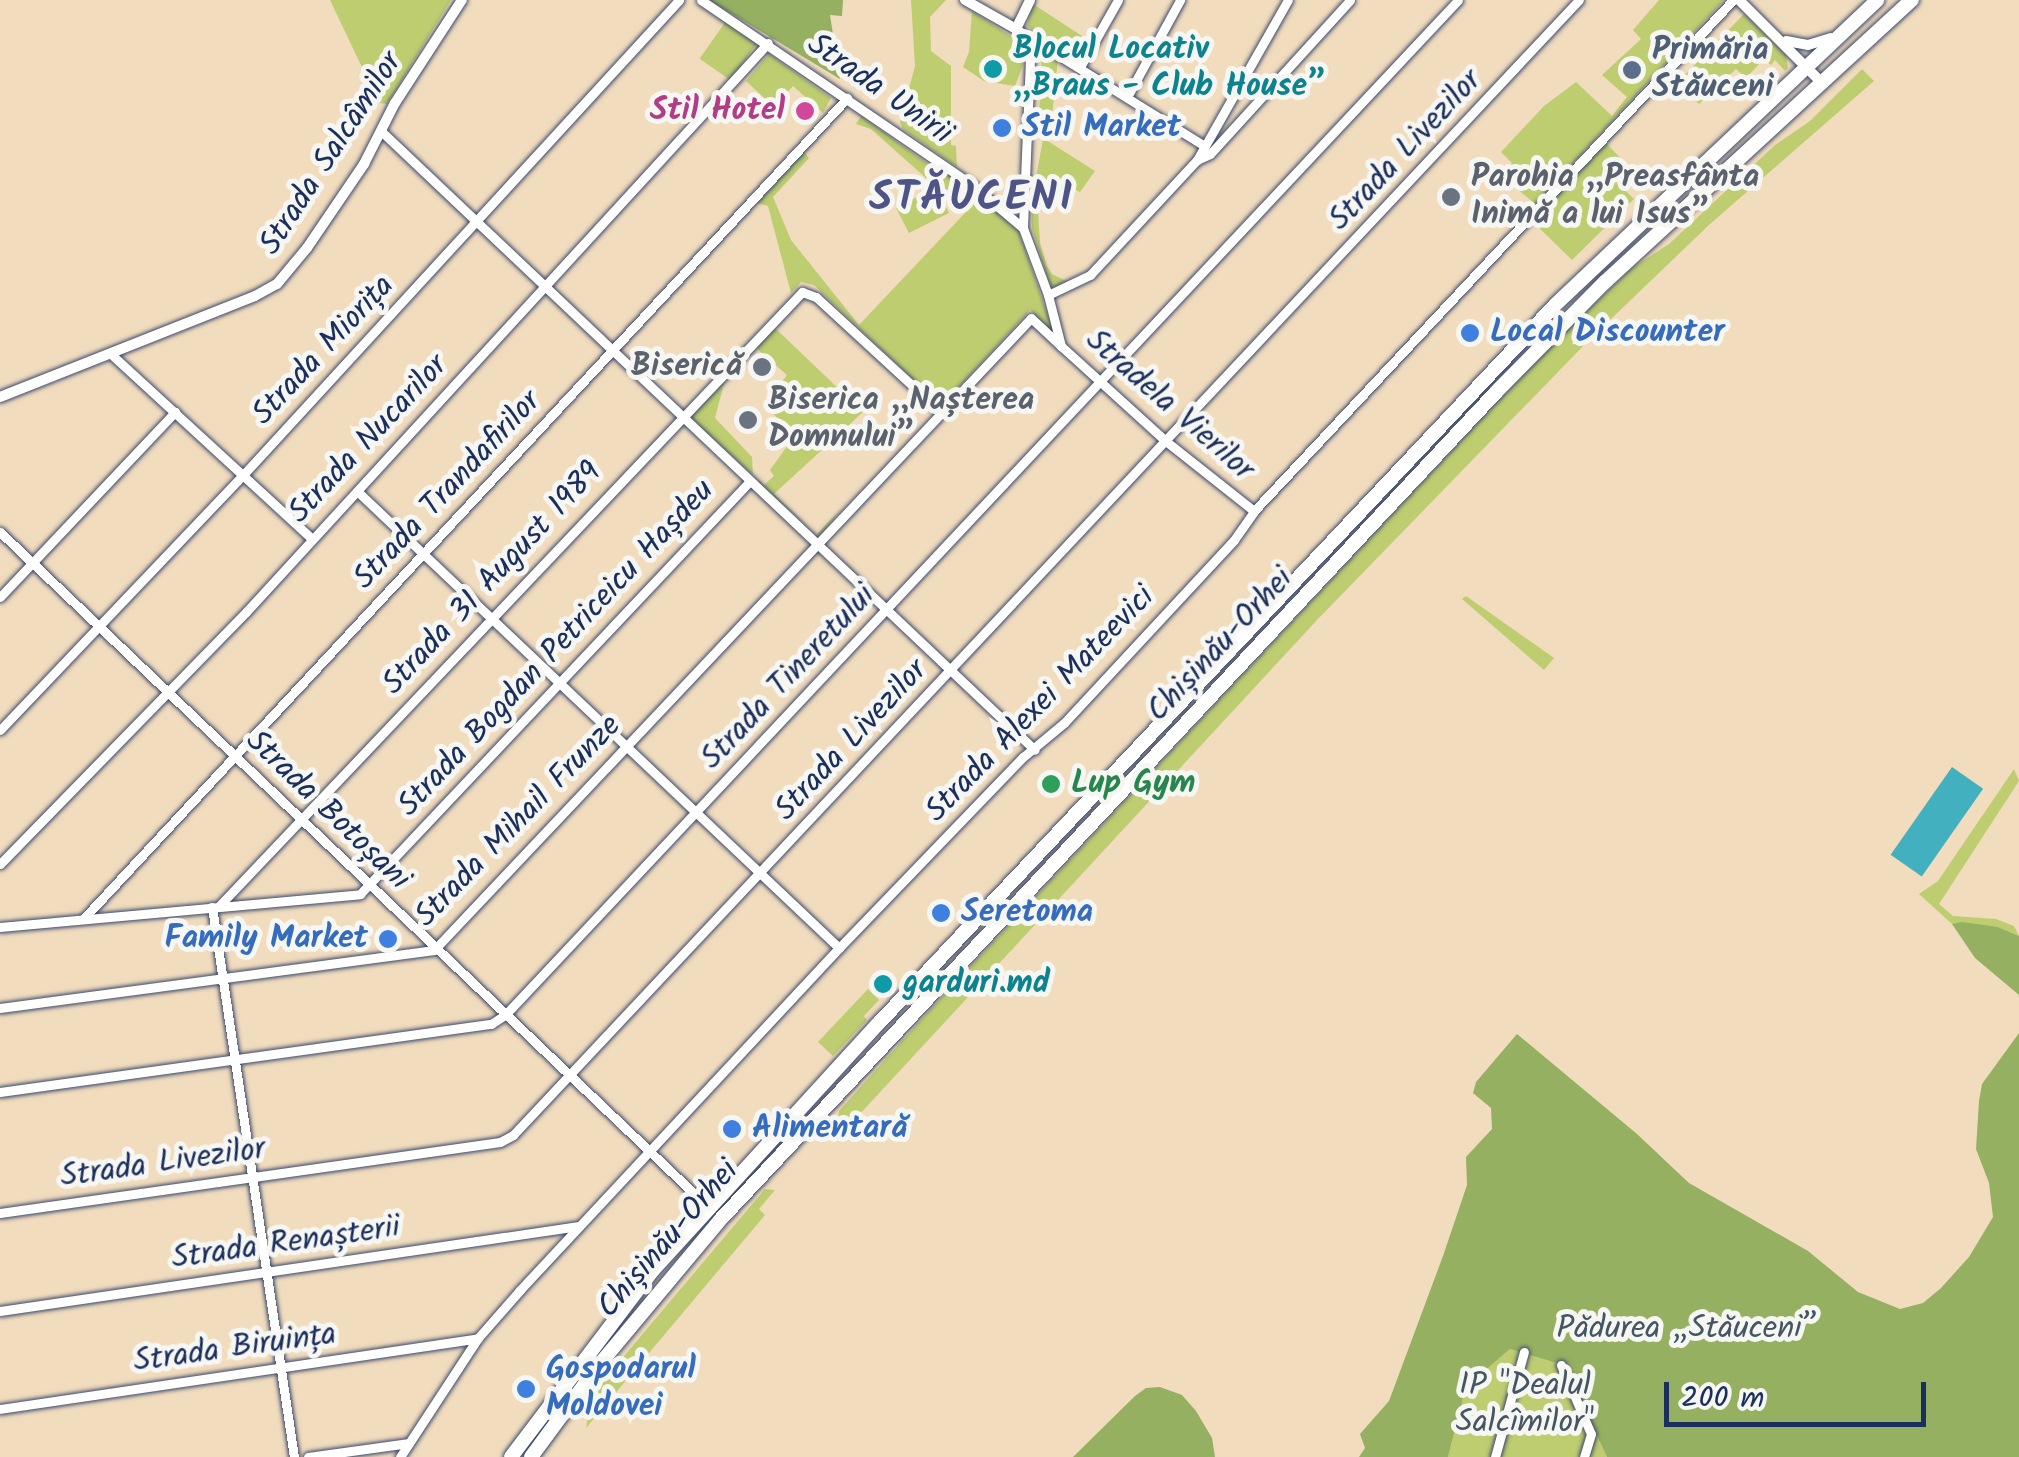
<!DOCTYPE html>
<meta charset="utf-8">
<style>
body{margin:0}
#map{position:relative;width:2019px;height:1457px;overflow:hidden;background:#f1dcbe;font-family:Kalam,sans-serif}
div>[style]{position:absolute}
.green>*{inset:0;background:#becd70;transform-origin:0 0}
.forest>*{inset:0;background:#96b062}
.water>*{inset:0;background:#42b0be;transform-origin:0 0}
.roads{filter:drop-shadow(0 0 2px #3b496c) drop-shadow(0 0 2px #3b496c)}
.minor>*{height:9px;margin:-4.5px;padding:0 4.5px;transform-origin:4.5px;border-radius:4.5px;background:#fff}
.tertiary>*{height:10px;margin:-5px;padding:0 5px;transform-origin:5px;border-radius:5px;background:#fff}
.trunk>*{height:14px;margin:-7px;padding:0 7px;transform-origin:7px;border-radius:7px;background:#fff}
.dots>*{width:28px;height:28px;translate:-50% -50%;box-sizing:border-box;border:5px solid #f6f6f2;border-radius:50%}
span{translate:-50% -50%;white-space:nowrap;text-align:center;line-height:1.15;-webkit-text-stroke:10px #f6f6f2;paint-order:stroke}
.culture-label{font-size:32px;color:#0d838f;font-weight:700}
.left{translate:0 -50%;text-align:left}
.service-label{font-size:32px;color:#4e5e75;font-weight:700}
.street-label{font-size:32px;color:#1b2f5e}
.hotel-label{font-size:32px;color:#b23c85;font-weight:700}
.right{translate:-100% -50%;text-align:right}
.shop-label{font-size:32px;color:#366cbe;font-weight:700}
.worship-label{font-size:32px;color:#5b616d;font-weight:700}
.leisure-label{font-size:32px;color:#27864d;font-weight:700}
.park-label{font-size:32px;color:#445662}
.district-label{font-size:42px;color:#4f5486;font-weight:700;letter-spacing:2.5px}
.scale{position:absolute;left:1664px;top:1382px;width:262px;height:45px;box-sizing:border-box;border:5px solid #1b2f5e;border-top:0;padding-left:12px;font-size:30px;line-height:35px;white-space:nowrap;color:#1b2f5e;-webkit-text-stroke:8px #f6f6f2;paint-order:stroke}
</style>
<div id="map">
<div class="green">
<i style="clip-path:polygon(330px 0,451px 0,387px 104px,379px 103px)"></i>
<i style="clip-path:polygon(911px 0,946px 0,930px 17px,931px 51px,951px 66px,951px 145px,956px 146px,957px 167px,903px 129px,900px 122px,915px 66px)"></i>
<i style="clip-path:polygon(1659px 0,1724px 0,1535px 204px,1501px 175px,1512px 163px,1501px 152px,1544px 106px,1576px 82px,1612px 116px,1627px 97px,1602px 75px,1641px 39px,1633px 30px)"></i>
<i style="clip-path:polygon(1033px 4px,1082px 36px,1079px 41px,1087px 45px,1080px 58px,1027px 26px)"></i>
<i style="clip-path:polygon(972px 11px,1020px 42px,1026px 57px,1015px 86px,984px 81px,963px 67px,969px 52px)"></i>
<i style="clip-path:polygon(1744px 14px,1786px 55px,1788px 68px,1785px 71px,1775px 60px,1771px 65px,1764px 59px,1746px 78px,1736px 69px,1699px 104px,1682px 87px,1674px 86px)"></i>
<i style="left:726px;top:21px;width:38px;height:46px;rotate:35deg"></i>
<i style="clip-path:polygon(1042px 51px,1058px 58px,1052px 116px,1043px 138px,1095px 171px,1080px 192px,1066px 185px,1053px 191px,1036px 179px,1040px 243px,1047px 266px,1052px 274px,1072px 284px,1058px 288px,1050px 286px,1032px 228px,1031px 173px,1036px 177px,1043px 139px,1038px 137px)"></i>
<i style="clip-path:polygon(769px 54px,831px 98px,823px 113px,793px 86px,774px 107px,746px 81px)"></i>
<i style="clip-path:polygon(1862px 69px,1874px 81px,1710px 224px,1589px 340px,1318px 619px,845px 1130px,838px 1124px,839px 1111px,929px 1011px,1546px 350px,1632px 268px,1669px 244px,1775px 145px,1810px 121px)"></i>
<i style="clip-path:polygon(861px 116px,939px 172px,941px 169px,971px 192px,969px 197px,974px 202px,981px 197px,1019px 232px,1055px 336px,1030px 310px,941px 406px,814px 285px,801px 282px,791px 293px,768px 206px,757px 203px,804px 152px,809px 158px,773px 197px,791px 240px,859px 325px,965px 213px,937px 188px,949px 213px,909px 233px,896px 208px,936px 187px,871px 129px,856px 124px)"></i>
<i style="clip-path:polygon(1606px 143px,1627px 165px,1613px 179px,1634px 199px,1572px 260px,1532px 221px)"></i>
<i style="clip-path:polygon(775px 328px,863px 412px,774px 494px,817px 534px,841px 509px,820px 536px,758px 483px,758px 479px,764px 485px,774px 476px,770px 470px,788px 445px,781px 423px,764px 402px,776px 389px,781px 400px,788px 400px,789px 394px,779px 386px,787px 375px,756px 348px)"></i>
<i style="clip-path:polygon(740px 364px,725px 380px,715px 418px,752px 457px,753px 475px,688px 416px)"></i>
<i style="clip-path:polygon(1466px 596px,1554px 658px,1544px 670px,1462px 599px)"></i>
<i style="clip-path:polygon(2014px 769px,2019px 781px,1939px 904px,1953px 916px,1996px 919px,2014px 926px,2019px 936px,1998px 927px,1952px 924px,1919px 894px,1938px 881px)"></i>
<i style="clip-path:polygon(868px 989px,879px 1000px,864px 1016px,867px 1020px,833px 1056px,818px 1042px)"></i>
<i style="clip-path:polygon(765px 1189px,775px 1190px,759px 1209px,765px 1215px,586px 1428px,592px 1394px)"></i>
<i style="clip-path:polygon(1510px 1349px,1564px 1364px,1607px 1457px,1448px 1457px,1466px 1387px)"></i>
</div>
<div class="forest">
<i style="clip-path:polygon(709px 0,843px 0,842px 16px,830px 15px,840px 79px)"></i>
<i style="clip-path:polygon(1962px 922px,1998px 927px,2019px 936px,2019px 995px,1975px 958px,1952px 924px)"></i>
<i style="clip-path:polygon(2019px 1033px,2019px 1457px,1607px 1457px,1564px 1365px,1510px 1349px,1466px 1387px,1448px 1457px,1359px 1457px,1365px 1448px,1360px 1434px,1389px 1401px,1443px 1256px,1467px 1185px,1466px 1157px,1492px 1129px,1491px 1108px,1473px 1093px,1476px 1082px,1517px 1034px,1637px 1134px,1689px 1183px,1808px 1251px,1858px 1292px,1900px 1309px,1923px 1303px,1941px 1288px,1969px 1257px,1993px 1217px,1989px 1183px,1976px 1149px,1979px 1101px,1982px 1084px)"></i>
<i style="clip-path:polygon(1160px 1387px,1182px 1395px,1196px 1411px,1212px 1438px,1215px 1457px,1073px 1457px,1135px 1396px,1146px 1388px)"></i>
</div>
<div class="water">
<i style="left:1952px;top:767px;width:38px;height:107px;rotate:35deg"></i>
</div>
<div class="roads">
<div class="minor">
<i style="left:701px;top:0;width:327px;rotate:34.3deg"></i>
<i style="left:971px;top:184px;width:68px;rotate:40.2deg"></i>
<i style="left:1016px;top:29px;width:222px;rotate:31.8deg"></i>
<i style="left:1031px;top:36px;width:192px;rotate:92.4deg"></i>
<i style="left:1023px;top:228px;width:72px;rotate:69.5deg"></i>
<i style="left:1048px;top:295px;width:53px;rotate:75.7deg"></i>
<i style="left:1061px;top:346px;width:143px;rotate:42.2deg"></i>
<i style="left:1167px;top:442px;width:111px;rotate:38.4deg"></i>
<i style="left:1080px;top:67px;width:77px;rotate:-60.4deg"></i>
<i style="left:1127px;top:97px;width:111px;rotate:-61.3deg"></i>
<i style="left:381px;top:131px;width:900px;rotate:43.43deg"></i>
<i style="left:1197px;top:160px;width:14px;rotate:-25deg"></i>
<i style="left:1210px;top:154px;width:208px;rotate:-47.7deg"></i>
<i style="left:1048px;top:295px;width:47px;rotate:-25.5deg"></i>
<i style="left:1090px;top:275px;width:157px;rotate:-47.1deg"></i>
<i style="left:1197px;top:160px;width:184px;rotate:-60.4deg"></i>
<i style="left:111px;top:354px;width:273px;rotate:42.6deg"></i>
<i style="left:357px;top:491px;width:664px;rotate:43.47deg"></i>
<i style="left:0;top:532px;width:978px;rotate:43.63deg"></i>
<i style="left:0;top:597px;width:255px;rotate:-46.6deg"></i>
<i style="left:0;top:730px;width:352px;rotate:-46.4deg"></i>
<i style="left:243px;top:475px;width:645px;rotate:-47.45deg"></i>
<i style="left:0;top:864px;width:352px;rotate:-45.7deg"></i>
<i style="left:246px;top:612px;width:772px;rotate:-47.47deg"></i>
<i style="left:219px;top:906px;width:847px;rotate:-46.48deg"></i>
<i style="left:802px;top:292px;width:15px;rotate:20deg"></i>
<i style="left:816px;top:297px;width:171px;rotate:42.6deg"></i>
<i style="left:212px;top:907px;width:556px;rotate:81.52deg"></i>
<i style="left:85px;top:917px;width:1119px;rotate:-47.06deg"></i>
<i style="left:0;top:927px;width:362px;rotate:-5.2deg"></i>
<i style="left:360px;top:894px;width:568px;rotate:-46.64deg"></i>
<i style="left:0;top:1008px;width:438px;rotate:-7.6deg"></i>
<i style="left:434px;top:950px;width:869px;rotate:-46.63deg"></i>
<i style="left:1031px;top:318px;width:41px;rotate:43deg"></i>
<i style="left:0;top:1092px;width:496px;rotate:-7.9deg"></i>
<i style="left:491px;top:1024px;width:17px;rotate:-33deg"></i>
<i style="left:505px;top:1015px;width:1392px;rotate:-46.8deg"></i>
<i style="left:0;top:1213px;width:505px;rotate:-8.08deg"></i>
<i style="left:500px;top:1142px;width:15px;rotate:-28deg"></i>
<i style="left:513px;top:1135px;width:1557px;rotate:-46.8deg"></i>
<i style="left:0;top:1311px;width:585px;rotate:-8.35deg"></i>
<i style="left:1561px;top:1365px;width:75px;rotate:66.5deg"></i>
<i style="left:1591px;top:1434px;width:24px;rotate:107deg"></i>
<i style="left:0;top:1409px;width:483px;rotate:-8.4deg"></i>
<i style="left:308px;top:1457px;width:102px;rotate:-7.9deg"></i>
<i style="left:400px;top:1457px;width:142px;rotate:-56.8deg"></i>
<i style="left:478px;top:1338px;width:64px;rotate:-48.8deg"></i>
<i style="left:520px;top:1290px;width:468px;rotate:-47deg"></i>
<i style="left:839px;top:948px;width:265px;rotate:-46.1deg"></i>
<i style="left:1023px;top:757px;width:53px;rotate:-39.7deg"></i>
<i style="left:1064px;top:723px;width:250px;rotate:-47.1deg"></i>
<i style="left:1234px;top:540px;width:35px;rotate:-55deg"></i>
<i style="left:1254px;top:511px;width:700px;rotate:-46.85deg"></i>
<i style="left:1495px;top:1457px;width:109px;rotate:-74.6deg"></i>
</div>
<div class="tertiary">
<i style="left:965px;top:0;width:59px;rotate:29.6deg"></i>
<i style="left:1016px;top:29px;width:32px;rotate:-64deg"></i>
<i style="left:1739px;top:0;width:119px;rotate:45deg"></i>
<i style="left:1786px;top:41px;width:22px;rotate:10deg"></i>
<i style="left:1808px;top:45px;width:24px;rotate:-17deg"></i>
<i style="left:0;top:397px;width:274px;rotate:-21.6deg"></i>
<i style="left:255px;top:296px;width:25px;rotate:-29deg"></i>
<i style="left:277px;top:284px;width:47px;rotate:-50.2deg"></i>
<i style="left:307px;top:248px;width:102px;rotate:-55.8deg"></i>
<i style="left:364px;top:164px;width:68px;rotate:-63.1deg"></i>
<i style="left:395px;top:103px;width:123px;rotate:-57deg"></i>
</div>
<div class="trunk">
<i style="left:511px;top:1457px;width:235px;rotate:-52.8deg"></i>
<i style="left:653px;top:1270px;width:333px;rotate:-47.6deg"></i>
<i style="left:878px;top:1024px;width:989px;rotate:-46.72deg"></i>
<i style="left:1556px;top:304px;width:442px;rotate:-43.4deg"></i>
<i style="left:531px;top:1457px;width:113px;rotate:-53.6deg"></i>
<i style="left:598px;top:1366px;width:190px;rotate:-50.1deg"></i>
<i style="left:720px;top:1220px;width:1136px;rotate:-46.85deg"></i>
<i style="left:1497px;top:391px;width:153px;rotate:-45.3deg"></i>
<i style="left:1605px;top:282px;width:417px;rotate:-42.6deg"></i>
</div>
</div>
<div class="dots">
<i style="left:993px;top:69px;background:#0f9aa8"></i>
<i style="left:1632px;top:70px;background:#5c6f8a"></i>
<i style="left:805px;top:111px;background:#d1479c"></i>
<i style="left:1002px;top:128px;background:#3f7fe0"></i>
<i style="left:1451px;top:197px;background:#6b7280"></i>
<i style="left:1470px;top:333px;background:#3f7fe0"></i>
<i style="left:762px;top:367px;background:#6b7280"></i>
<i style="left:748px;top:420px;background:#6b7280"></i>
<i style="left:1051px;top:784px;background:#2e9e5b"></i>
<i style="left:941px;top:913px;background:#3f7fe0"></i>
<i style="left:388px;top:939px;background:#3f7fe0"></i>
<i style="left:883px;top:984px;background:#0f9aa8"></i>
<i style="left:732px;top:1129px;background:#3f7fe0"></i>
<i style="left:526px;top:1389px;background:#3f7fe0"></i>
</div>
<div class="culture-label">
<span class="left" style="left:1013px;top:69px">Blocul Locativ<br>„Braus - Club House”</span>
<span class="left" style="left:903px;top:984px">garduri.md</span>
</div>
<div class="service-label">
<span class="left" style="left:1652px;top:70px">Primăria<br>Stăuceni</span>
</div>
<div class="street-label">
<span style="left:879px;top:90px;rotate:35deg">Strada Unirii</span>
<span style="left:1406px;top:151px;rotate:-47deg">Strada Livezilor</span>
<span style="left:332px;top:154px;rotate:-57deg">Strada Salcâmilor</span>
<span style="left:324px;top:351px;rotate:-47deg">Strada Miorița</span>
<span style="left:1169px;top:406px;rotate:41deg">Stradela Vierilor</span>
<span style="left:369px;top:440px;rotate:-47deg">Strada Nucarilor</span>
<span style="left:448px;top:491px;rotate:-47deg">Strada Trandafirilor</span>
<span style="left:493px;top:579px;rotate:-47deg">Strada 31 August 1989</span>
<span style="left:1221px;top:646px;rotate:-47deg">Chișinău-Orhei</span>
<span style="left:557px;top:649px;rotate:-47deg">Strada Bogdan Petriceicu Hașdeu</span>
<span style="left:789px;top:678px;rotate:-47deg">Strada Tineretului</span>
<span style="left:1041px;top:705px;rotate:-46deg">Strada Alexei Mateevici</span>
<span style="left:852px;top:741px;rotate:-47deg">Strada Livezilor</span>
<span style="left:327px;top:811px;rotate:44deg">Strada Botoșani</span>
<span style="left:519px;top:822px;rotate:-46deg">Strada Mihail Frunze</span>
<span style="left:163px;top:1164px;rotate:-8deg">Strada Livezilor</span>
<span style="left:669px;top:1240px;rotate:-49deg">Chișinău-Orhei</span>
<span style="left:286px;top:1244px;rotate:-8deg">Strada Renașterii</span>
<span style="left:235px;top:1349px;rotate:-8deg">Strada Biruința</span>
</div>
<div class="hotel-label">
<span class="right" style="left:785px;top:111px">Stil Hotel</span>
</div>
<div class="shop-label">
<span class="left" style="left:1022px;top:128px">Stil Market</span>
<span class="left" style="left:1490px;top:333px">Local Discounter</span>
<span class="left" style="left:961px;top:913px">Seretoma</span>
<span class="right" style="left:368px;top:939px">Family Market</span>
<span class="left" style="left:752px;top:1129px">Alimentară</span>
<span class="left" style="left:546px;top:1389px">Gospodarul<br>Moldovei</span>
</div>
<div class="worship-label">
<span class="left" style="left:1471px;top:197px">Parohia „Preasfânta<br>Inimă a lui Isus”</span>
<span class="right" style="left:742px;top:367px">Biserică</span>
<span class="left" style="left:768px;top:420px">Biserica „Nașterea<br>Domnului”</span>
</div>
<div class="leisure-label">
<span class="left" style="left:1071px;top:784px">Lup Gym</span>
</div>
<div class="park-label">
<span style="left:1687px;top:1329px">Pădurea „Stăuceni”</span>
<span style="left:1525px;top:1405px">IP "Dealul<br>Salcîmilor"</span>
</div>
<div class="district-label">
<span style="left:972px;top:199px">STĂUCENI</span>
</div>
<div class="scale">200 m</div>
</div>
